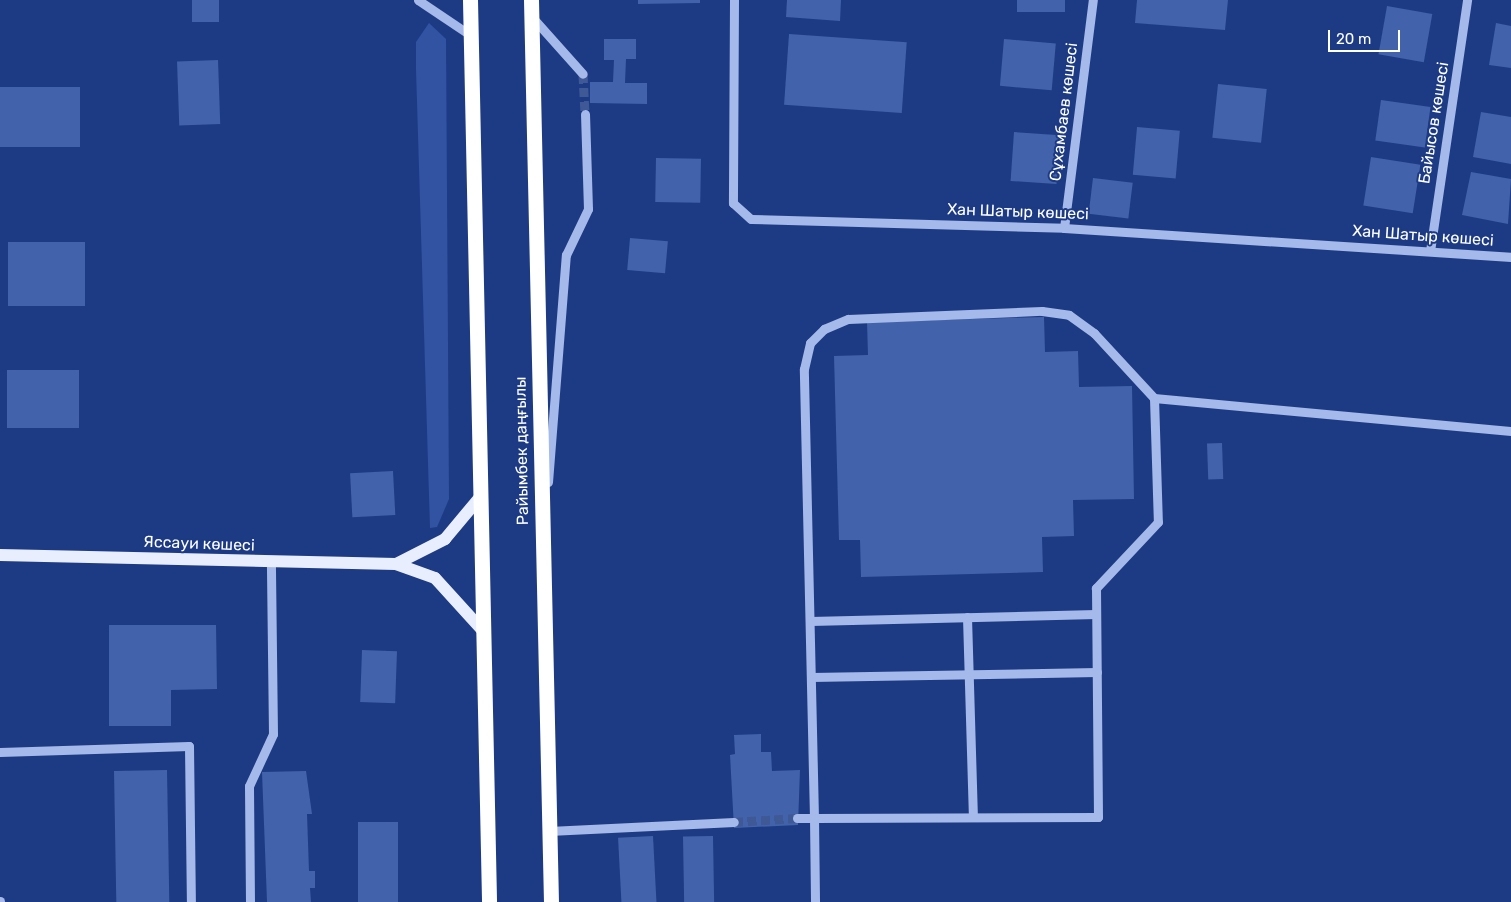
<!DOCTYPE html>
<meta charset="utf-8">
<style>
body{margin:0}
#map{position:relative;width:1511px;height:902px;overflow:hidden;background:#1d3b84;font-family:Rubik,sans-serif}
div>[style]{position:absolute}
.green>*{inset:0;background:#3153a2}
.building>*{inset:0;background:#4262ab;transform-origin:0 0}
.minor-tunnel>*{height:9px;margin-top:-4.5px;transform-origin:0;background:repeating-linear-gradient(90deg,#3f5896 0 9px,transparent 0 13.5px)}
.minor>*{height:9px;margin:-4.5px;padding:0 4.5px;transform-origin:4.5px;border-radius:4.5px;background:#a5baea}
.major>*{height:12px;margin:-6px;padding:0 6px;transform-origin:6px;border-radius:6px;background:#e8eefe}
.highway>*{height:15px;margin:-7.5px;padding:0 7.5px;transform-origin:7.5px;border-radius:7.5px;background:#fff}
span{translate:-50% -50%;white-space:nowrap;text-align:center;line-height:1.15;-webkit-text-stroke:4px #1d3b84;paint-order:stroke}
.street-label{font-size:16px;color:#fff}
.scale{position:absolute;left:1328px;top:30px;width:72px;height:22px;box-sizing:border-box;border:2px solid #fff;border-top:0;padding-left:6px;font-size:15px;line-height:18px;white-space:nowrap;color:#fff;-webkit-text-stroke:4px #1d3b84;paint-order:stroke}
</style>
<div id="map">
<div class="green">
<i style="clip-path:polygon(429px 23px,446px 39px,449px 499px,437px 527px,430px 528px,416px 69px,416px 42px)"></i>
</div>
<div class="building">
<i style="left:192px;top:0;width:27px;height:22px"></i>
<i style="clip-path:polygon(638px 0,700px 0,700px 3px,638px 4px)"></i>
<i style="clip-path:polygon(787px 0,841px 0,840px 21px,786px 17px)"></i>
<i style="left:1017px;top:0;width:48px;height:12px"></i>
<i style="clip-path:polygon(1137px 0,1228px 0,1225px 30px,1135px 23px)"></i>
<i style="left:1387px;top:6px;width:46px;height:49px;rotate:10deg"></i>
<i style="clip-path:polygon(1496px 23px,1511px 26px,1511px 68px,1489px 65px)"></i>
<i style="left:789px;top:34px;width:118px;height:71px;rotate:4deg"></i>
<i style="clip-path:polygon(604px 39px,636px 39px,636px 59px,626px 59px,625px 83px,647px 83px,647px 104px,590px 103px,590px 82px,613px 82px,614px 60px,604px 60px)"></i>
<i style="left:1004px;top:39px;width:52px;height:47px;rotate:5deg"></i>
<i style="left:218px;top:60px;width:64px;height:41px;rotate:88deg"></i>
<i style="left:1218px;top:84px;width:49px;height:54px;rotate:6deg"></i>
<i style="left:0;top:87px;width:80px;height:60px"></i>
<i style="left:1381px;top:100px;width:50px;height:41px;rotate:8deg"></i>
<i style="clip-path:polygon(1481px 112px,1511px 117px,1511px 164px,1473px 157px)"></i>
<i style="left:1137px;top:127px;width:43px;height:48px;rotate:5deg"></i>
<i style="left:1014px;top:132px;width:46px;height:49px;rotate:4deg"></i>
<i style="left:1371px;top:157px;width:50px;height:49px;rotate:9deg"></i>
<i style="left:656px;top:158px;width:45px;height:44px;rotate:1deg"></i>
<i style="clip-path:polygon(1471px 172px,1511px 179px,1508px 224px,1462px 215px)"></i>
<i style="left:1093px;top:178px;width:40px;height:36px;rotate:7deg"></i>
<i style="left:630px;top:238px;width:38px;height:32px;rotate:5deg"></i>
<i style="left:8px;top:242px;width:77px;height:64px"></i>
<i style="clip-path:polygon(1044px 317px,1045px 352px,1078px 351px,1079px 387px,1132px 386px,1134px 499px,1073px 500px,1074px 536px,1042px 537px,1043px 572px,861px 577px,860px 540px,839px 540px,834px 356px,868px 355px,867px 322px)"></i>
<i style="left:7px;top:370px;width:72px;height:58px"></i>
<i style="left:1222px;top:443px;width:36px;height:15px;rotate:88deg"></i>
<i style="left:393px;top:471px;width:44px;height:43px;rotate:87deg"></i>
<i style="clip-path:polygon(109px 625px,216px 625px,217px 689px,171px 690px,171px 726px,109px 726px)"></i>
<i style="left:362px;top:650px;width:35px;height:52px;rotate:2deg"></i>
<i style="clip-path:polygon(761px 734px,761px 752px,771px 752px,772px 771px,800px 770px,798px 825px,734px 828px,730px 755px,735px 754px,734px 735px)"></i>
<i style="left:167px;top:770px;width:132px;height:53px;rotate:89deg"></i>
<i style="clip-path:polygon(306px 771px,312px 814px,307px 814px,309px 871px,315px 871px,315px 888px,310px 888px,311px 902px,267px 902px,262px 772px)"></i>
<i style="left:358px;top:822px;width:40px;height:80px"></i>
<i style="left:653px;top:836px;width:66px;height:35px;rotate:87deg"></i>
<i style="left:713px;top:836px;width:66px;height:30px;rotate:89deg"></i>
</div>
<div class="minor-tunnel">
<i style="left:583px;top:74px;width:40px;rotate:87.1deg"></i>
<i style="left:734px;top:822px;width:63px;rotate:-3.6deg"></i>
</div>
<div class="minor">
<i style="left:418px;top:0;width:63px;rotate:33.9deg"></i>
<i style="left:734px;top:0;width:203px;rotate:90.3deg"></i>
<i style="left:733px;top:203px;width:24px;rotate:42deg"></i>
<i style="left:751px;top:219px;width:313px;rotate:1.6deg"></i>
<i style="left:1064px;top:228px;width:448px;rotate:3.7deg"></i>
<i style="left:532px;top:17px;width:76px;rotate:48.2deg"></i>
<i style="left:1064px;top:228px;width:230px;rotate:-82.8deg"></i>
<i style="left:1430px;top:251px;width:254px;rotate:-81.6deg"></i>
<i style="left:1154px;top:398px;width:359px;rotate:5.3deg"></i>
<i style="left:548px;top:482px;width:228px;rotate:-85.5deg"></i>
<i style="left:566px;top:255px;width:51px;rotate:-64.4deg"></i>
<i style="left:588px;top:209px;width:95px;rotate:-91.8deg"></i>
<i style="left:967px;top:617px;width:200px;rotate:88.3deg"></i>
<i style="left:810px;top:621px;width:286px;rotate:-1.4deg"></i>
<i style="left:811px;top:677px;width:286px;rotate:-1deg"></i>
<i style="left:0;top:752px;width:189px;rotate:-1.8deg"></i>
<i style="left:189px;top:746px;width:156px;rotate:89.3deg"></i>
<i style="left:797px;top:818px;width:17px"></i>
<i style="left:814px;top:818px;width:449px;rotate:-91.3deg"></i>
<i style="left:804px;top:369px;width:27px;rotate:-77deg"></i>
<i style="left:810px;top:343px;width:20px;rotate:-45deg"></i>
<i style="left:824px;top:329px;width:26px;rotate:-23deg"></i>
<i style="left:848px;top:319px;width:194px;rotate:-2.4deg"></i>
<i style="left:1042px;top:311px;width:27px;rotate:8deg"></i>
<i style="left:1069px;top:315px;width:31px;rotate:36deg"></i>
<i style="left:1094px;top:333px;width:88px;rotate:47.3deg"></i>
<i style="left:1154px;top:398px;width:124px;rotate:88.2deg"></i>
<i style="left:1158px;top:522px;width:91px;rotate:133.2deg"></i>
<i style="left:1096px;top:588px;width:229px;rotate:89.5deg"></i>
<i style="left:1098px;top:817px;width:284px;rotate:179.8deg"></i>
<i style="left:814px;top:818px;width:84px;rotate:89.3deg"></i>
<i style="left:549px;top:831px;width:185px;rotate:-2.8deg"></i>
<i style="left:0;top:901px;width:1px;rotate:90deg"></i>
<i style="left:250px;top:902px;width:116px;rotate:-90.5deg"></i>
<i style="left:249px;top:786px;width:57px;rotate:-65.2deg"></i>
<i style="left:273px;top:734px;width:172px;rotate:-90.7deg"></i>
</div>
<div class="major">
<i style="left:0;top:555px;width:396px;rotate:1.3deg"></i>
<i style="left:396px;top:564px;width:41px;rotate:19.7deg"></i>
<i style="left:435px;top:578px;width:73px;rotate:47.8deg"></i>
<i style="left:396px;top:564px;width:55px;rotate:-27deg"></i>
<i style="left:445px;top:539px;width:56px;rotate:-50.1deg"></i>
</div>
<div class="highway">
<i style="left:470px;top:0;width:902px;rotate:88.79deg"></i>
<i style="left:531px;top:0;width:902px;rotate:88.73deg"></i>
</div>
<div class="street-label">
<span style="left:1064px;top:112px;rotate:-83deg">Сұхамбаев көшесі</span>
<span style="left:1434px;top:123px;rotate:-81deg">Байысов көшесі</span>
<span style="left:1018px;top:212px;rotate:2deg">Хан Шатыр көшесі</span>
<span style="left:1423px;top:236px;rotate:4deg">Хан Шатыр көшесі</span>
<span style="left:522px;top:451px;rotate:-91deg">Райымбек даңғылы</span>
<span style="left:199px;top:544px;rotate:2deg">Яссауи көшесі</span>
</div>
<div class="scale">20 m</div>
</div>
